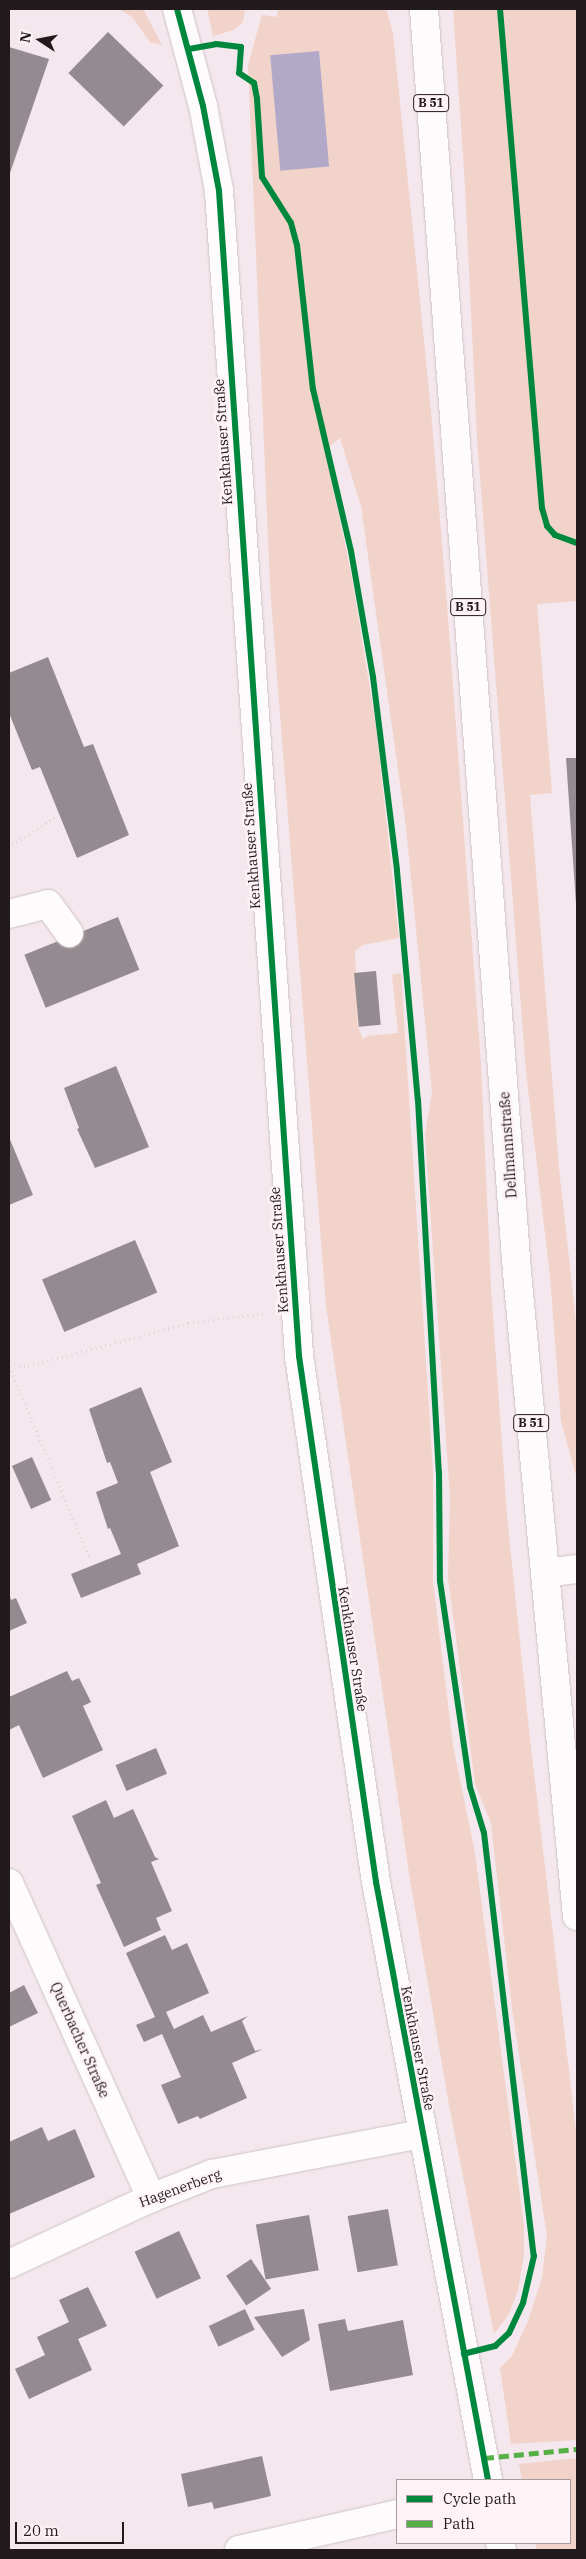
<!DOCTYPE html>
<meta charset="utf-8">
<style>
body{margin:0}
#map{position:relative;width:586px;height:2559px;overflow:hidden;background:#f4e7ed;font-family:"IBM Plex Serif",serif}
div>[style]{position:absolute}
.green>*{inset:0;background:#f1d3ca}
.water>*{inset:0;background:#b2a9c9;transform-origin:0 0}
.building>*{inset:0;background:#948b91;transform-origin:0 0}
.path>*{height:3px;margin-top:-1.5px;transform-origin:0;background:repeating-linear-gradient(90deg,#dcd9da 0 1px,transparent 0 5px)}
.roads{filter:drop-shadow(0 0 1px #cec3c8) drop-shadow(0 0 1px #cec3c8)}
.minor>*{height:28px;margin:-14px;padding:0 14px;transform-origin:14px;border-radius:14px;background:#fdfbfc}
.tertiary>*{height:28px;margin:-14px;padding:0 14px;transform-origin:14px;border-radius:14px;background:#fdfbfc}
.secondary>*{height:28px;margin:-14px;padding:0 14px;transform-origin:14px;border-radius:14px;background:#fdfbfc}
.primary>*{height:28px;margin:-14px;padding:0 14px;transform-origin:14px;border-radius:14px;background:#fdfbfc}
.quiet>*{height:5px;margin-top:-2.5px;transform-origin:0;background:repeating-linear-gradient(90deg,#55b145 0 10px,transparent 0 15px)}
.cycleway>*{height:6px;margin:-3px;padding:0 3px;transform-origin:3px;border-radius:3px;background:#00873e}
span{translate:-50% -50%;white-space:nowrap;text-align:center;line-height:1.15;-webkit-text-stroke:5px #fdf3f7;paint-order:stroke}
.shield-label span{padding:1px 4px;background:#fdf3f7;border:1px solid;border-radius:4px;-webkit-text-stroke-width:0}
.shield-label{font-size:12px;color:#22191d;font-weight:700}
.street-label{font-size:14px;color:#22191d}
.frame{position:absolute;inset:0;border:10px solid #22191d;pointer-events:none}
.legend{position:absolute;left:396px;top:2479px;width:175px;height:65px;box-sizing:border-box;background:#fdf3f7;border:1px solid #a59ca0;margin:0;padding:6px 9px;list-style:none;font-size:15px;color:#22191d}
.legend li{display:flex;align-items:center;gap:10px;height:25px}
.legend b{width:25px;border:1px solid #a59ca0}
.north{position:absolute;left:15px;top:15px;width:50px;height:50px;-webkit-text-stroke:4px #fdf3f7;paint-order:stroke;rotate:281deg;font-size:14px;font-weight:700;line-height:20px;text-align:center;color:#22191d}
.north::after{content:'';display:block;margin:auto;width:18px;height:22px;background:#22191d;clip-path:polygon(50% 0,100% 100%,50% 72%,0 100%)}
.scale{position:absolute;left:15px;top:2522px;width:109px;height:22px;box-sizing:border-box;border:2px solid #22191d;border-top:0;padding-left:6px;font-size:15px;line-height:18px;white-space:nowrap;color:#22191d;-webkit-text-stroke:4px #fdf3f7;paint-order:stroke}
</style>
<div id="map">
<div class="green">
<i style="clip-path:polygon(119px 9px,143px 9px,162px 45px,150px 42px,132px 17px)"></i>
<i style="clip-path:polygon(207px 9px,245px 9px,243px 22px,234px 30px,213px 36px)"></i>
<i style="clip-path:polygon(278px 9px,386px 9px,393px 33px,431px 411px,446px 591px,481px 1064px,491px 1287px,507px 1516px,530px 1739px,577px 2139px,577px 2440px,511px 2444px,500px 2368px,512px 2356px,528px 2321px,542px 2278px,547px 2236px,512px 2009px,491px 1823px,475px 1784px,448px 1578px,450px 1497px,425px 1135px,432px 1092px,406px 827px,361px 506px,340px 438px,325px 450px,351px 573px,376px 726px,399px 938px,363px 945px,355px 951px,358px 1027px,363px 1039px,368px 1036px,398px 1033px,392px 975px,401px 973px,433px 1472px,433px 1582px,453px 1745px,475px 1853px,524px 2226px,524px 2255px,518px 2290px,509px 2314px,494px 2334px,449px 2105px,410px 1880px,326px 1306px,270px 586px,248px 65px,262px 15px,277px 17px)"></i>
<i style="clip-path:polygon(453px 9px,577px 9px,577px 601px,537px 604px,552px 793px,530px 795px,559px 1168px,577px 1331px,577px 1479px,561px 1421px,550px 1276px,526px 1072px,477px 438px,465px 186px)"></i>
<i style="clip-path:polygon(577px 2458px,577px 2550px,537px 2550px,535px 2543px,570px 2543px,570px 2480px,522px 2480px,519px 2464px)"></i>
</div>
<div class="water">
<i style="left:319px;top:51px;width:116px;height:49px;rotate:85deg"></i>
</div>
<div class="building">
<i style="left:108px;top:32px;width:77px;height:57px;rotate:44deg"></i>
<i style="clip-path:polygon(9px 47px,49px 59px,9px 176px)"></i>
<i style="clip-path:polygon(48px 657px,84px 747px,93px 744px,129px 835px,77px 858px,40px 767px,32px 770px,9px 713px,9px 673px)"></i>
<i style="clip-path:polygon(566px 758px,577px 758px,577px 904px,576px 904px)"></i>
<i style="left:118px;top:917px;width:57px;height:101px;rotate:68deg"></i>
<i style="left:376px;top:971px;width:54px;height:22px;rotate:85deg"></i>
<i style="clip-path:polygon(116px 1066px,149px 1147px,95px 1168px,77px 1129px,79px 1128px,64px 1088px)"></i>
<i style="clip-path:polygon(9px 1137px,33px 1195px,9px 1205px)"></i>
<i style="left:135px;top:1240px;width:57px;height:101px;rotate:67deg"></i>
<i style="clip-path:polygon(141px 1387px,172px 1462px,150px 1472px,179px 1546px,137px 1564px,141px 1574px,81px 1598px,71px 1574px,121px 1554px,110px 1528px,108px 1529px,96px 1492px,118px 1483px,110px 1462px,107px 1463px,89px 1409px)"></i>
<i style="left:32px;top:1457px;width:47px;height:22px;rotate:66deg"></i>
<i style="clip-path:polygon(9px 1593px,11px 1600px,16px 1598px,27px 1623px,9px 1631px)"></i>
<i style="clip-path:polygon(67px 1671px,72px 1681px,79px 1678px,91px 1702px,83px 1706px,103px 1750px,43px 1778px,19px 1725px,9px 1730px,9px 1697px)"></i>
<i style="left:156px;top:1748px;width:28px;height:44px;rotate:67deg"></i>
<i style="clip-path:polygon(106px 1800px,114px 1818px,133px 1809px,155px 1857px,159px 1859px,151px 1862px,172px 1911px,156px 1918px,161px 1930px,124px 1947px,96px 1885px,101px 1883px,72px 1816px)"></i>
<i style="clip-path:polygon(165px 1935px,172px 1950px,187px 1943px,209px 1993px,166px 2012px,174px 2029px,203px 2015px,211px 2032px,248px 2016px,242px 2021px,255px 2051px,263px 2049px,232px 2063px,247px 2098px,200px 2119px,198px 2116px,178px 2124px,161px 2085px,181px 2077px,162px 2034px,144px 2042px,136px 2025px,155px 2017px,126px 1953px)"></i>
<i style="clip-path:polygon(24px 1985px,38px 2013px,9px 2027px,9px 1993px)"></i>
<i style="clip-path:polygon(42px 2127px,48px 2141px,75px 2129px,95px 2177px,9px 2214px,9px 2142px)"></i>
<i style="left:388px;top:2209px;width:57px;height:41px;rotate:80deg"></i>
<i style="left:309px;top:2215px;width:56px;height:54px;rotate:80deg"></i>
<i style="left:179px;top:2231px;width:52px;height:49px;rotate:65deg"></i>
<i style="left:251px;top:2259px;width:36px;height:30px;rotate:56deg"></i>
<i style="clip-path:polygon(88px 2287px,107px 2326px,78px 2339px,92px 2370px,29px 2399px,15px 2369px,45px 2355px,37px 2337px,69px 2322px,59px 2300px)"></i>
<i style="left:245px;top:2309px;width:23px;height:40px;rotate:65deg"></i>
<i style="clip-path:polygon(304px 2309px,310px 2340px,282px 2357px,254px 2317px)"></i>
<i style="clip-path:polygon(345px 2319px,348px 2331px,403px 2320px,413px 2375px,330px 2391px,318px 2324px)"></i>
<i style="clip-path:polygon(262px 2456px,271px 2496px,214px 2509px,212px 2502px,188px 2507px,181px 2474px)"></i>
</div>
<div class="path">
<i style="left:9px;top:728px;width:5px;rotate:-22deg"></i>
<i style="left:12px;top:845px;width:55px;rotate:-33.1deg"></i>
<i style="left:9px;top:1364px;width:19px;rotate:6deg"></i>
<i style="left:28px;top:1366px;width:166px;rotate:-15deg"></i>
<i style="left:188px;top:1323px;width:78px;rotate:-7.4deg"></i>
<i style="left:9px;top:1366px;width:209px;rotate:67.2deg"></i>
</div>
<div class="roads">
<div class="minor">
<i style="left:9px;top:914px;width:40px;rotate:-14.4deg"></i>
<i style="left:48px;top:904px;width:36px;rotate:54deg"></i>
<i style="left:9px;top:1883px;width:346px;rotate:65.7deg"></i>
<i style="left:9px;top:2264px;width:157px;rotate:-24.9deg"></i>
<i style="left:151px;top:2198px;width:66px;rotate:-21.5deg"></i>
<i style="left:212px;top:2174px;width:213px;rotate:-10.8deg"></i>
<i style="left:239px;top:2550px;width:162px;rotate:-12.8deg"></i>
</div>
<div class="tertiary">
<i style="left:177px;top:9px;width:100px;rotate:75deg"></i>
<i style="left:203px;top:106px;width:86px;rotate:79.3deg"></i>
<i style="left:219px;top:191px;width:1168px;rotate:86.07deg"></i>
<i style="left:299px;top:1356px;width:532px;rotate:81.67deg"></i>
<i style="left:376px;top:1882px;width:608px;rotate:79.39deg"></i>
<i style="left:500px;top:2543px;width:7px;rotate:74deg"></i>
</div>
<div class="secondary">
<i style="left:545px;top:1573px;width:32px;rotate:-7deg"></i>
</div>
<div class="primary">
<i style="left:424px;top:9px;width:1266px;rotate:85.79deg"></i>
<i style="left:517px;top:1272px;width:647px;rotate:84.68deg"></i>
</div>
</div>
<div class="quiet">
<i style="left:484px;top:2458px;width:93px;rotate:-5.5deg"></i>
</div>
<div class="cycleway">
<i style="left:177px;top:9px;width:100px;rotate:75deg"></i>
<i style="left:203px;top:106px;width:86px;rotate:79.3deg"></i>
<i style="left:219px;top:191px;width:1168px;rotate:86.07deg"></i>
<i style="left:299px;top:1356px;width:532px;rotate:81.67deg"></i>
<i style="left:376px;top:1882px;width:608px;rotate:79.39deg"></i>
<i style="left:500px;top:9px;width:501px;rotate:85.19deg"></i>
<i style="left:542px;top:508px;width:19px;rotate:74deg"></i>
<i style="left:547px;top:526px;width:12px;rotate:48deg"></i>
<i style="left:555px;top:535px;width:23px;rotate:20deg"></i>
<i style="left:189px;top:49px;width:27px;rotate:-10deg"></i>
<i style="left:216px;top:44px;width:25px;rotate:7deg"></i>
<i style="left:241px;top:47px;width:26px;rotate:94deg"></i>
<i style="left:239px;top:73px;width:18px;rotate:34deg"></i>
<i style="left:254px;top:83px;width:16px;rotate:79deg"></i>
<i style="left:257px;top:99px;width:78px;rotate:86.3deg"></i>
<i style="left:262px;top:177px;width:54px;rotate:57.8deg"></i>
<i style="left:291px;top:223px;width:23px;rotate:75deg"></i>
<i style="left:297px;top:245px;width:145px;rotate:83.7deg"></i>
<i style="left:313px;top:389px;width:166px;rotate:76.8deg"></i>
<i style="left:351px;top:551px;width:128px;rotate:80.1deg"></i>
<i style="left:373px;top:677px;width:195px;rotate:82.9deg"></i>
<i style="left:397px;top:871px;width:230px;rotate:84.8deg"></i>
<i style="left:418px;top:1100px;width:373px;rotate:86.8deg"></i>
<i style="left:439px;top:1472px;width:109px;rotate:89.5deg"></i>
<i style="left:440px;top:1581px;width:208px;rotate:81.7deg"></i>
<i style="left:470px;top:1787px;width:48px;rotate:73.1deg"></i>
<i style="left:484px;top:1833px;width:426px;rotate:83.3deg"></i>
<i style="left:534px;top:2256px;width:48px;rotate:103.2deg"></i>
<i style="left:523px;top:2303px;width:33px;rotate:115deg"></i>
<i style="left:509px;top:2333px;width:19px;rotate:137deg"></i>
<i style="left:495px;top:2346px;width:32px;rotate:166deg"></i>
</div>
<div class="shield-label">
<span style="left:431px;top:103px">B 51</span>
<span style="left:468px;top:607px">B 51</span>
<span style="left:531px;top:1423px">B 51</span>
</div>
<div class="street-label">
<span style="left:223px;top:442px;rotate:-94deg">Kenkhauser Straße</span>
<span style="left:251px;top:846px;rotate:-94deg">Kenkhauser Straße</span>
<span style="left:508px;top:1145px;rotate:-94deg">Dellmannstraße</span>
<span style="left:279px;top:1250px;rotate:-94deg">Kenkhauser Straße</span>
<span style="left:353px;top:1649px;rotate:81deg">Kenkhauser Straße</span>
<span style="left:80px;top:2040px;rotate:66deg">Querbacher Straße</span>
<span style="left:418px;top:2048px;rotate:79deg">Kenkhauser Straße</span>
<span style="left:180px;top:2188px;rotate:-20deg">Hagenerberg</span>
</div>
<div class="frame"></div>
<ul class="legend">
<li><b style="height:6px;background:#00873e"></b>Cycle path</li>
<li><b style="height:6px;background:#55b145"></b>Path</li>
</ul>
<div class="north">N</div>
<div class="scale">20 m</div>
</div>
